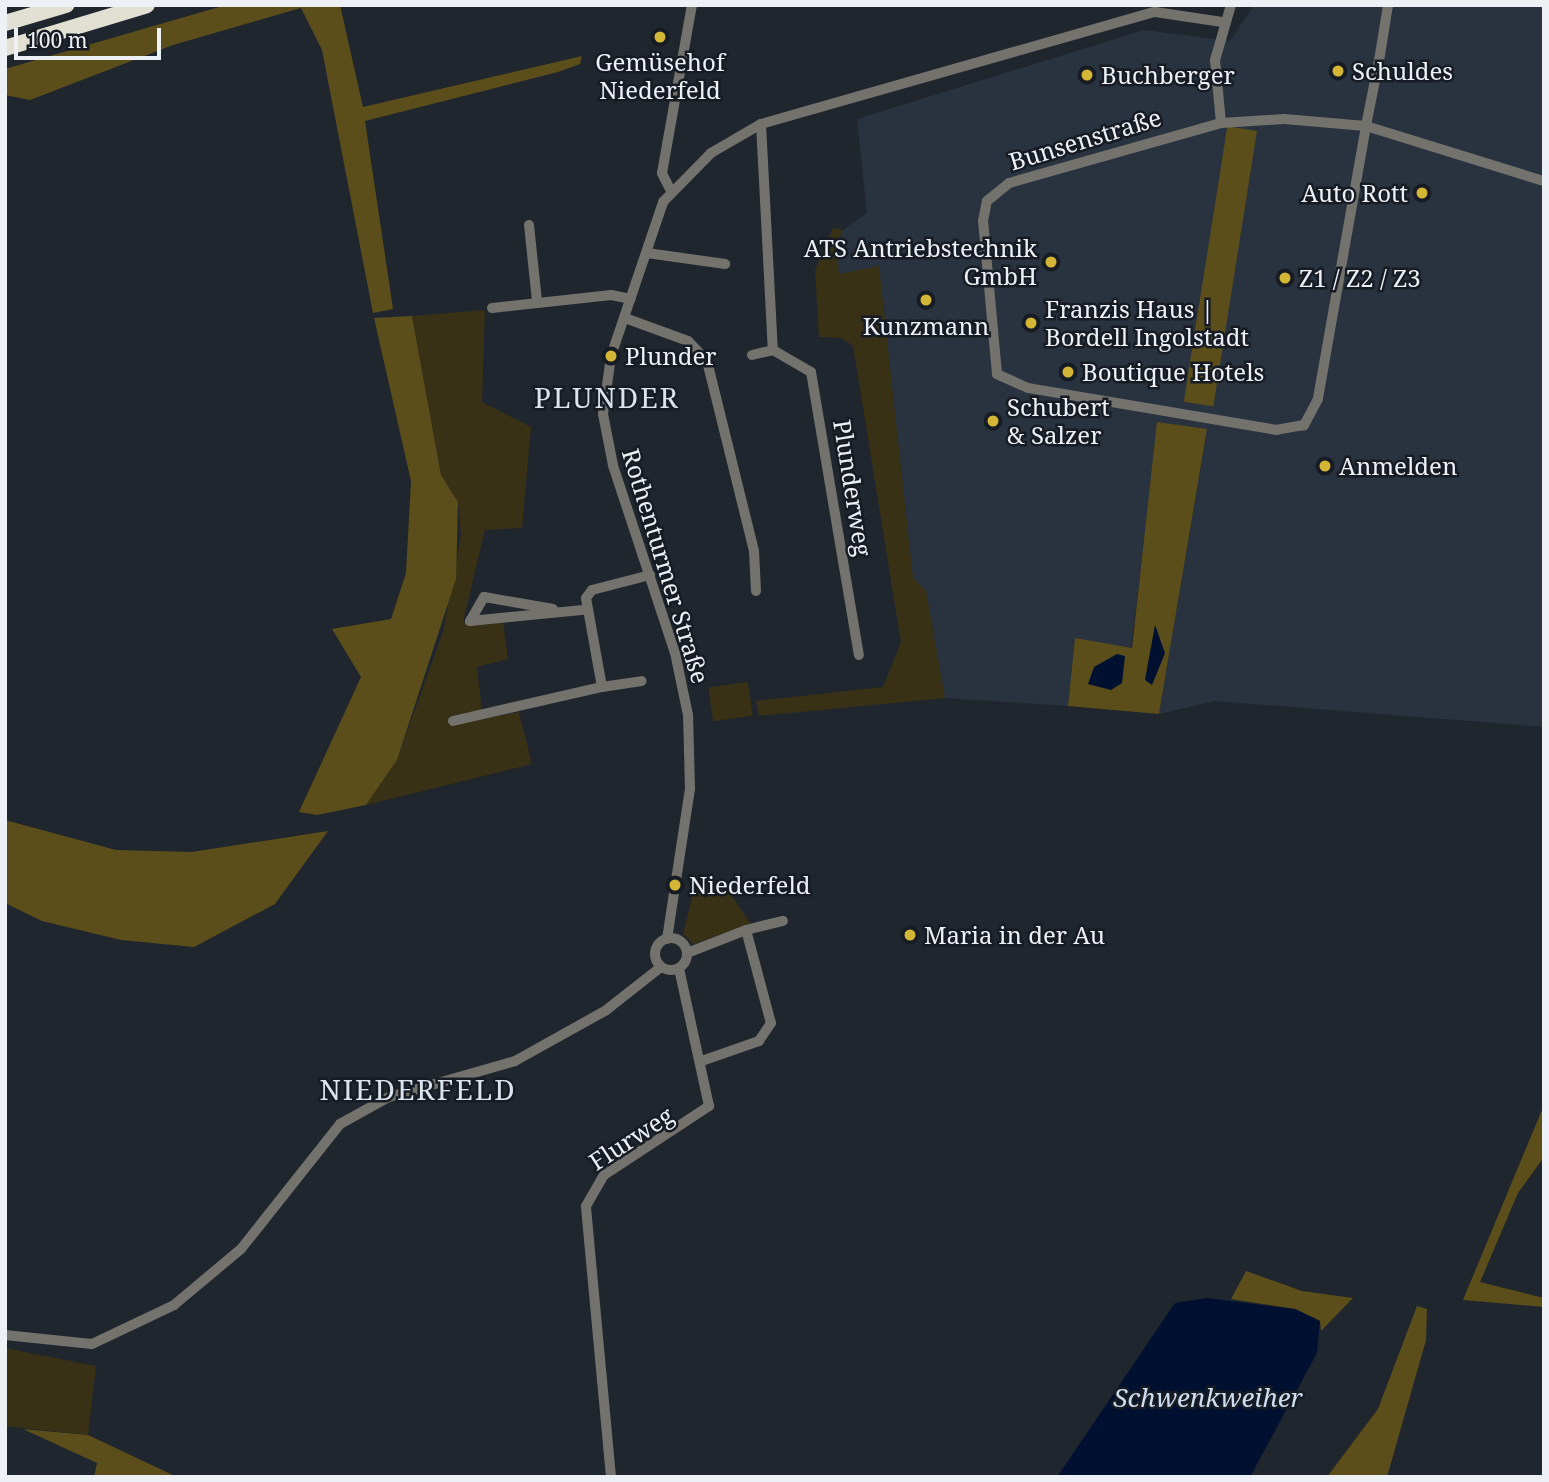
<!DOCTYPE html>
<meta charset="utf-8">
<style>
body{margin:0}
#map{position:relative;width:1549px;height:1482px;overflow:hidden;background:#20262e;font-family:"Noto Serif",serif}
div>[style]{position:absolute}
.built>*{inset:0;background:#29333f}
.green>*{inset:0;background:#383115;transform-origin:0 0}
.forest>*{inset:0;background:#5b4e1a;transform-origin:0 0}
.water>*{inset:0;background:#001030}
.minor>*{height:10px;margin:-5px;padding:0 5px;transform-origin:5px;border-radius:5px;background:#73726d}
.minor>.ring{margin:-5px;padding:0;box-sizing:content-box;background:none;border:10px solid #73726d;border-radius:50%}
.highway>*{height:16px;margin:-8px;padding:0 8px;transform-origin:8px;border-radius:8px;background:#e2dfd3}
.dots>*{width:19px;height:19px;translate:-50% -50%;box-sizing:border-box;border:4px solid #171c24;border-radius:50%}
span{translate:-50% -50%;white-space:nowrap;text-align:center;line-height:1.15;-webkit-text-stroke:5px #171c24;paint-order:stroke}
.poi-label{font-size:24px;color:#edf1f6}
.left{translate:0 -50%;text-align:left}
.right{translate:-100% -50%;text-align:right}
.street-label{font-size:24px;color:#edf1f6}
.water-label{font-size:26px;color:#cfddf0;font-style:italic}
.quarter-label{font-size:28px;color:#dbe4ee;letter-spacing:2px}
.frame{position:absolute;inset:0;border:7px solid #edf1f6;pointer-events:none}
.scale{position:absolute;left:14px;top:28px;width:147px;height:32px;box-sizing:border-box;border:4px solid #edf1f6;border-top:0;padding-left:9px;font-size:21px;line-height:24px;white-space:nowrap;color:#edf1f6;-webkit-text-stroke:5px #171c24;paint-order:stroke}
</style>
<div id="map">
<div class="built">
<i style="clip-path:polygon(1254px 5px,1544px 5px,1544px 727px,1215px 701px,1159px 714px,1207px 430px,1158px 422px,1131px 649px,1075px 639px,1068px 706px,945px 698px,926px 592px,913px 578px,879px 267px,839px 275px,836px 247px,843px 230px,867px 213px,857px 119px,1144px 30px,1230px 41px)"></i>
</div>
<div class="green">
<i style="clip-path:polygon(833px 228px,843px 230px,836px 247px,839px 274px,879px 266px,913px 578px,926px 591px,945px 698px,759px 716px,756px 701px,883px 687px,901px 642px,853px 346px,842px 338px,819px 337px,815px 270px)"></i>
<i style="clip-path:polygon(485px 310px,482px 402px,531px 427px,522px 528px,485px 530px,463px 622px,503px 622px,508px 659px,477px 667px,483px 719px,519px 712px,532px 764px,366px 805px,397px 760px,443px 632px,461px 535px,458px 502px,441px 475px,412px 316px)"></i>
<i style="left:748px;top:682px;width:34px;height:40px;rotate:82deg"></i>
<i style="clip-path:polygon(697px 878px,723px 883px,751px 924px,693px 944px,683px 934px)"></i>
<i style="clip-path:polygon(5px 1348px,96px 1366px,88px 1435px,5px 1426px)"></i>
</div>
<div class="forest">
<i style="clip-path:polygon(226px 5px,340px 5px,363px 107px,582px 56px,580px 64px,558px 72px,365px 121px,393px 309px,373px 313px,322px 50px,301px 8px,173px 45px,30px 100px,5px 95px,5px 69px)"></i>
<i style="left:1257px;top:131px;width:279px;height:30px;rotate:99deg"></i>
<i style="clip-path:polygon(412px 316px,441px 475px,458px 502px,456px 579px,397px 760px,366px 805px,317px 815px,299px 812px,361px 677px,332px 629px,391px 619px,406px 573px,411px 481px,374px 318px)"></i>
<i style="clip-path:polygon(1157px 422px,1207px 429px,1159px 714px,1068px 706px,1075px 638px,1132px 648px)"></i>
<i style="clip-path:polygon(5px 820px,116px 850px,192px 852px,328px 831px,275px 904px,194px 947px,121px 940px,42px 921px,5px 903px)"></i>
<i style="clip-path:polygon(1544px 1105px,1544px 1157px,1518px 1193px,1480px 1282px,1544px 1298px,1544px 1307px,1463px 1300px)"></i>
<i style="clip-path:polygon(1246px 1271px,1302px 1291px,1353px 1298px,1321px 1331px,1320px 1321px,1295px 1309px,1231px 1299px)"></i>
<i style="clip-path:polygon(1417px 1306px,1427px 1309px,1426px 1340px,1387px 1477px,1327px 1477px,1378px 1409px)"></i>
<i style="clip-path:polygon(23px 1429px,88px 1435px,177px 1477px,94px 1477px,97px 1463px)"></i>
</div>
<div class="water">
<i style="clip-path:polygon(1155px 625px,1165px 653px,1152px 685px,1145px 680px)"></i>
<i style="clip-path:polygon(1117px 654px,1125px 656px,1122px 683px,1111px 690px,1088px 684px,1094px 667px)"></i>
<i style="clip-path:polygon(1207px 1298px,1295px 1309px,1320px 1321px,1317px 1353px,1250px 1477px,1057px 1477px,1175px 1303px)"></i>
</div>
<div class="minor">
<i style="left:1388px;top:5px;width:51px;rotate:99.1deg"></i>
<i style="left:1380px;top:55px;width:72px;rotate:101.2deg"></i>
<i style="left:1366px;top:126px;width:277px;rotate:100deg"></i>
<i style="left:1318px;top:399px;width:30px;rotate:118deg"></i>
<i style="left:1304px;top:425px;width:27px;rotate:170deg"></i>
<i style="left:1277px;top:430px;width:253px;rotate:-170.4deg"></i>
<i style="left:1028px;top:388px;width:34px;rotate:-156deg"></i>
<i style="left:997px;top:374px;width:154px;rotate:-95.2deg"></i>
<i style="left:983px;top:221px;width:20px;rotate:-79deg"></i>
<i style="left:987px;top:201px;width:28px;rotate:-39deg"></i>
<i style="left:1009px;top:183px;width:220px;rotate:-15.8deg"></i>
<i style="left:1221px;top:123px;width:63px;rotate:-3.6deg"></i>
<i style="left:1284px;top:119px;width:82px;rotate:4.9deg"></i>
<i style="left:1366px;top:126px;width:186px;rotate:17.2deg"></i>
<i style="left:1221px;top:123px;width:63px;rotate:-95.4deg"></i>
<i style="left:1215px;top:60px;width:57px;rotate:-73.8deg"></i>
<i style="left:761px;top:124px;width:226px;rotate:87deg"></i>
<i style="left:773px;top:350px;width:44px;rotate:30.1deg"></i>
<i style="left:811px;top:372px;width:287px;rotate:80.4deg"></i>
<i style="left:671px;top:191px;width:20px;rotate:-117deg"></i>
<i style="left:662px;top:173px;width:171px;rotate:-79.9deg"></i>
<i style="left:529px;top:225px;width:76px;rotate:84deg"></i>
<i style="left:647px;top:253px;width:79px;rotate:8deg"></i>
<i style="left:492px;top:308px;width:120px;rotate:-6.2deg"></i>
<i style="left:611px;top:295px;width:20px;rotate:11deg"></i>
<i style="left:625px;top:318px;width:67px;rotate:20.1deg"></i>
<i style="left:688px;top:341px;width:28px;rotate:46deg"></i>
<i style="left:707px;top:361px;width:196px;rotate:76.1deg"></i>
<i style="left:754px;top:551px;width:40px;rotate:87.1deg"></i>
<i style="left:752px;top:355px;width:22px;rotate:-13deg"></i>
<i style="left:553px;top:609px;width:70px;rotate:-170.1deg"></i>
<i style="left:484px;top:597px;width:28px;rotate:120deg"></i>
<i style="left:470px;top:621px;width:114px;rotate:-5.6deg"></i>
<i style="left:602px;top:687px;width:40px;rotate:-8.5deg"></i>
<i style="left:453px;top:721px;width:153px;rotate:-12.9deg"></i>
<i style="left:602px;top:687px;width:90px;rotate:-100.2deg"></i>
<i style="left:586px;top:598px;width:10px;rotate:-53deg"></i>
<i style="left:592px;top:590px;width:60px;rotate:-14.5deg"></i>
<i style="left:746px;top:930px;width:38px;rotate:-14deg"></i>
<i class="ring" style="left:655px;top:938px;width:22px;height:22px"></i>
<i style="left:667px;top:939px;width:152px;rotate:-81.3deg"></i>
<i style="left:690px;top:789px;width:74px;rotate:-91.5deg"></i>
<i style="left:688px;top:715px;width:63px;rotate:-101.8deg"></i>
<i style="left:675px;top:653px;width:198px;rotate:-108.3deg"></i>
<i style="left:613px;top:465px;width:52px;rotate:-101.1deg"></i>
<i style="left:603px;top:414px;width:59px;rotate:-82.1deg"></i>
<i style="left:611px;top:356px;width:163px;rotate:-71.3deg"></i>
<i style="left:663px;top:202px;width:69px;rotate:-45.6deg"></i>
<i style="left:711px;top:153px;width:58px;rotate:-30.1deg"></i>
<i style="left:761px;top:124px;width:410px;rotate:-15.9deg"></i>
<i style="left:1155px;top:12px;width:68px;rotate:8.5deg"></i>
<i style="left:687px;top:953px;width:63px;rotate:-21.3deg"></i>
<i style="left:746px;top:930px;width:96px;rotate:75deg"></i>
<i style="left:771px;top:1023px;width:22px;rotate:124deg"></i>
<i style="left:759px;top:1041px;width:60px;rotate:160.7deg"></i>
<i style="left:5px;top:1335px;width:87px;rotate:5.9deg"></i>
<i style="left:92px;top:1344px;width:91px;rotate:-25.4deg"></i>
<i style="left:174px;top:1305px;width:87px;rotate:-39.9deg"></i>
<i style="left:241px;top:1249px;width:159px;rotate:-51.6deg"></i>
<i style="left:340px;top:1124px;width:56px;rotate:-28.9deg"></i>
<i style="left:389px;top:1097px;width:131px;rotate:-15.9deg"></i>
<i style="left:515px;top:1061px;width:103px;rotate:-29.1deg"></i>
<i style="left:605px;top:1011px;width:71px;rotate:-38.2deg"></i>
<i style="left:611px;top:1477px;width:272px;rotate:-95.3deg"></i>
<i style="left:586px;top:1206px;width:36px;rotate:-60deg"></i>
<i style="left:604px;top:1175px;width:126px;rotate:-33.3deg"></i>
<i style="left:709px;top:1106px;width:141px;rotate:-102.3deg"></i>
</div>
<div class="highway">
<i style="left:5px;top:23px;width:64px;rotate:-16.4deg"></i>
<i style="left:5px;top:48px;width:148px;rotate:-16.8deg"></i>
</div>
<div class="dots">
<i style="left:660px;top:37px;background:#d3b635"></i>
<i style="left:1338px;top:71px;background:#d3b635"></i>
<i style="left:1087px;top:75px;background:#d3b635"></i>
<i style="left:1422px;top:193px;background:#d3b635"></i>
<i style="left:1051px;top:262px;background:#d3b635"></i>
<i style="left:1285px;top:278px;background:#d3b635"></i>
<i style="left:926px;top:300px;background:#d3b635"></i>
<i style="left:1031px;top:323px;background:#d3b635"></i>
<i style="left:611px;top:356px;background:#d3b635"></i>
<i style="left:1068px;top:372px;background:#d3b635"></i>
<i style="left:993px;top:421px;background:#d3b635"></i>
<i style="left:1325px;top:466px;background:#d3b635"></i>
<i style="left:675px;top:885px;background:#d3b635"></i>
<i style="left:910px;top:935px;background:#d3b635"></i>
</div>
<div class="poi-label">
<span style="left:660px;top:76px">Gemüsehof<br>Niederfeld</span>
<span class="left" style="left:1352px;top:71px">Schuldes</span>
<span class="left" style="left:1101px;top:75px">Buchberger</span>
<span class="right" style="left:1408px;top:193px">Auto Rott</span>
<span class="right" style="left:1037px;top:262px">ATS Antriebstechnik<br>GmbH</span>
<span class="left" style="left:1299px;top:278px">Z1 / Z2 / Z3</span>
<span class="left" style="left:1045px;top:323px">Franzis Haus |<br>Bordell Ingolstadt</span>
<span style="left:926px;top:326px">Kunzmann</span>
<span class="left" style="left:625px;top:356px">Plunder</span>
<span class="left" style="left:1082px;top:372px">Boutique Hotels</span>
<span class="left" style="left:1007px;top:421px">Schubert<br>&amp; Salzer</span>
<span class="left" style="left:1339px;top:466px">Anmelden</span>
<span class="left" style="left:689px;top:885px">Niederfeld</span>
<span class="left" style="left:924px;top:935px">Maria in der Au</span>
</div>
<div class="street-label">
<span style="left:1085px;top:139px;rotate:-17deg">Bunsenstraße</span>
<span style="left:853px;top:488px;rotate:81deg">Plunderweg</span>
<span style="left:666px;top:566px;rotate:73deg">Rothenturmer Straße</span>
<span style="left:631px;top:1138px;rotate:-33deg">Flurweg</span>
</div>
<div class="water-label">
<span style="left:1208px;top:1398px">Schwenkweiher</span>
</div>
<div class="quarter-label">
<span style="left:607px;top:397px">PLUNDER</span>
<span style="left:418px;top:1089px">NIEDERFELD</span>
</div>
<div class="frame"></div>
<div class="scale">100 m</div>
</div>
